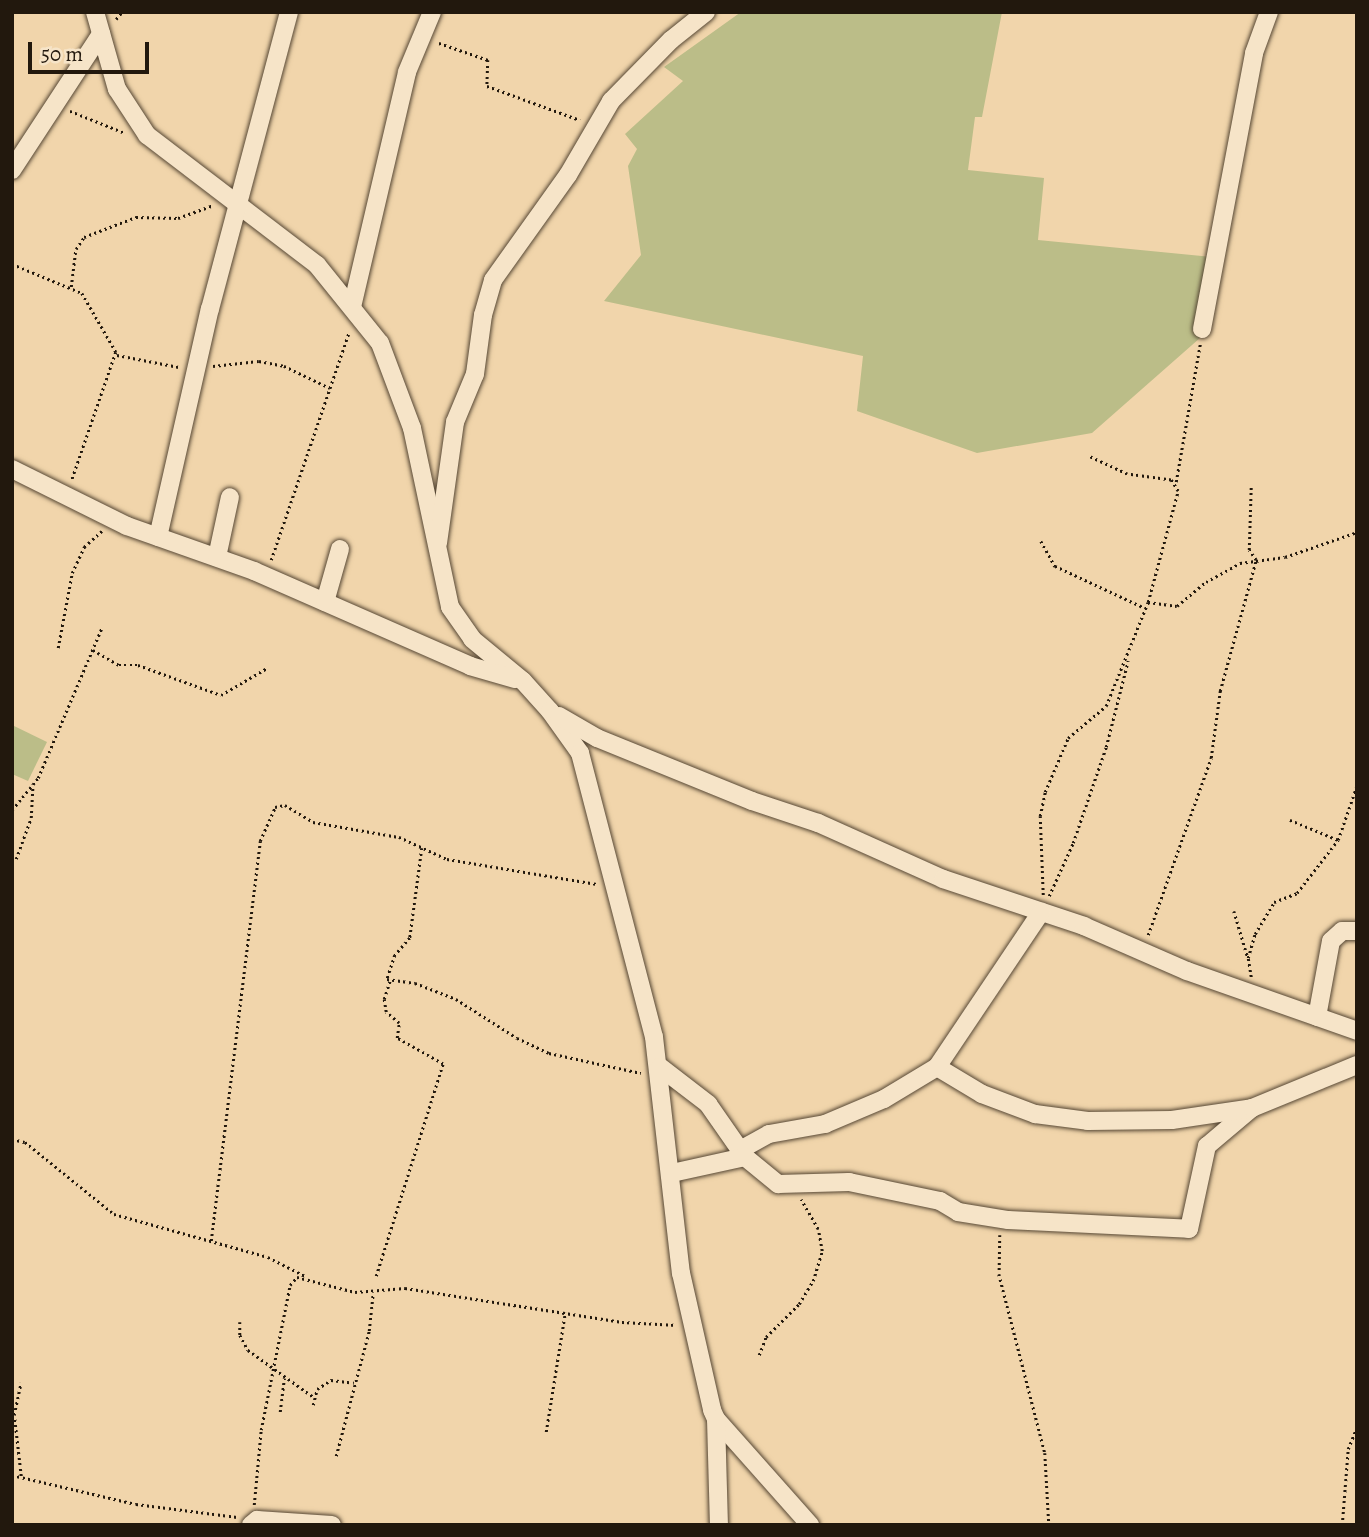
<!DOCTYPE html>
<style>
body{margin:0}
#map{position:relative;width:1369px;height:1537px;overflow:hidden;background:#f1d5ab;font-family:Alegreya,serif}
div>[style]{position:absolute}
.green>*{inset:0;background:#bbbd88}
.path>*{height:2.5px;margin-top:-1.25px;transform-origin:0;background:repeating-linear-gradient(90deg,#22180d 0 2px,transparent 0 5.5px)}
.roads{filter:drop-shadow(0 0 2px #564734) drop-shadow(0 0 2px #564734)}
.street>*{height:18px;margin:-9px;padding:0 9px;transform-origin:9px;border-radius:9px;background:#f6e4c8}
span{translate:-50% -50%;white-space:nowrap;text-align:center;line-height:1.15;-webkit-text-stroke:5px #f6e4c8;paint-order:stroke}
.frame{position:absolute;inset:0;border:14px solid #22180d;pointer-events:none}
.scale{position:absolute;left:28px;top:42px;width:121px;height:32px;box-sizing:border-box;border:4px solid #22180d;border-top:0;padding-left:9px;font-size:21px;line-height:24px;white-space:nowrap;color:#22180d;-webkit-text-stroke:5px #f6e4c8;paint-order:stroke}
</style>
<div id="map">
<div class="green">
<i style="clip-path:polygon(741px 12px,1002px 12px,982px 117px,975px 117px,968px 170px,1044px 178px,1038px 240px,1212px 257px,1200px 338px,1092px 433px,977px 453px,857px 411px,863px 356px,604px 301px,641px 255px,628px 166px,637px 149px,625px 134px,683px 81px,664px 67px)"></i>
<i style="clip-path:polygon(12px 725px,47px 742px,28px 781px,12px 774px)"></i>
</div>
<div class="path">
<i style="left:116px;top:19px;width:9px;rotate:-49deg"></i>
<i style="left:439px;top:43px;width:52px;rotate:19.1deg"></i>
<i style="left:488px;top:60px;width:26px;rotate:92deg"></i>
<i style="left:487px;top:86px;width:99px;rotate:20.1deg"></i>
<i style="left:70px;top:111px;width:59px;rotate:21.8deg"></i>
<i style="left:12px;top:264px;width:76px;rotate:22.5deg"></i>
<i style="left:82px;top:293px;width:68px;rotate:60deg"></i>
<i style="left:116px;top:352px;width:135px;rotate:109deg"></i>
<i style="left:71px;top:287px;width:38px;rotate:-83deg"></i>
<i style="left:76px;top:249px;width:14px;rotate:-56deg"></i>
<i style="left:84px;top:237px;width:56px;rotate:-21deg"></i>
<i style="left:136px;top:217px;width:42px;rotate:1.4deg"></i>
<i style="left:178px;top:218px;width:38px;rotate:-20deg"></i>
<i style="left:117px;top:355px;width:63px;rotate:11deg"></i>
<i style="left:213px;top:366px;width:46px;rotate:-6.2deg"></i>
<i style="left:259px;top:361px;width:25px;rotate:11deg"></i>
<i style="left:284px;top:366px;width:51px;rotate:25.6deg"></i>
<i style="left:1176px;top:482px;width:140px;rotate:-80.1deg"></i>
<i style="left:1041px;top:541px;width:29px;rotate:61deg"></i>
<i style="left:1055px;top:566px;width:99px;rotate:25deg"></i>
<i style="left:271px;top:560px;width:241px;rotate:-71.1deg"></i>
<i style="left:1148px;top:602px;width:29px;rotate:8deg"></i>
<i style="left:1177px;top:606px;width:38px;rotate:-40deg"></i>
<i style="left:1206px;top:582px;width:39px;rotate:-29deg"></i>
<i style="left:1240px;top:563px;width:45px;rotate:-7.6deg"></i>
<i style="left:1285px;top:557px;width:76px;rotate:-19.1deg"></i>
<i style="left:58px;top:648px;width:76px;rotate:-79.4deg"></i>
<i style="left:72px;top:573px;width:29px;rotate:-65deg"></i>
<i style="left:84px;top:547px;width:24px;rotate:-42deg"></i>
<i style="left:93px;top:650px;width:30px;rotate:30deg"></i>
<i style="left:119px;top:665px;width:19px"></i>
<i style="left:138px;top:665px;width:88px;rotate:19.9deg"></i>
<i style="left:221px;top:695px;width:53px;rotate:-30.4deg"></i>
<i style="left:12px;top:810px;width:41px;rotate:-50.9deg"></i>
<i style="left:38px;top:778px;width:164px;rotate:-67deg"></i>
<i style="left:1290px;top:820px;width:52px;rotate:22.6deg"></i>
<i style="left:422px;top:848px;width:91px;rotate:97.6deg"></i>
<i style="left:410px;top:938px;width:23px;rotate:131deg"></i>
<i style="left:395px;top:955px;width:25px;rotate:108deg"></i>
<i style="left:387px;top:979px;width:28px;rotate:8deg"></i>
<i style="left:415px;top:983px;width:44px;rotate:21.3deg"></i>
<i style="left:456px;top:999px;width:72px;rotate:32.6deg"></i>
<i style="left:517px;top:1038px;width:35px;rotate:25deg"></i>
<i style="left:549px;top:1053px;width:94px;rotate:12.3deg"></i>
<i style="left:16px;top:859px;width:44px;rotate:-69.9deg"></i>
<i style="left:31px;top:818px;width:34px;rotate:-87deg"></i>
<i style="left:1043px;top:895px;width:79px;rotate:-92.2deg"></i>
<i style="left:1040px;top:816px;width:25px;rotate:-78deg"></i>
<i style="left:1045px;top:792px;width:59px;rotate:-66.9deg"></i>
<i style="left:1068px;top:738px;width:50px;rotate:-40.1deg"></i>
<i style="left:1106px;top:706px;width:112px;rotate:-68deg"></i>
<i style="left:1148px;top:602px;width:115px;rotate:-74.9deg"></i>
<i style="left:1178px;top:491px;width:13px;rotate:-122deg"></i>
<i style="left:1171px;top:480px;width:44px;rotate:-172.2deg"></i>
<i style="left:1127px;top:474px;width:43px;rotate:-155.2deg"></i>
<i style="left:1049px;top:896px;width:58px;rotate:-65.6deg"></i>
<i style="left:1073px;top:843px;width:102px;rotate:-71deg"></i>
<i style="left:1106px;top:747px;width:89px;rotate:-75.7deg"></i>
<i style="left:1234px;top:911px;width:49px;rotate:73.4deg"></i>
<i style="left:1148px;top:935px;width:188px;rotate:-70.4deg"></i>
<i style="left:1211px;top:758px;width:68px;rotate:-82.3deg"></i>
<i style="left:1220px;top:691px;width:136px;rotate:-74.6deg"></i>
<i style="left:1256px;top:560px;width:12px;rotate:-125deg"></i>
<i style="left:1249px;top:550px;width:65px;rotate:-88.2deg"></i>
<i style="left:1251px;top:977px;width:19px;rotate:-99deg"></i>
<i style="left:1248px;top:958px;width:25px;rotate:-74deg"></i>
<i style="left:1255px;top:934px;width:37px;rotate:-59deg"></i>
<i style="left:1274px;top:902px;width:25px;rotate:-21deg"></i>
<i style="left:1297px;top:893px;width:67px;rotate:-52.3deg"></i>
<i style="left:1338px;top:840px;width:58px;rotate:-70.9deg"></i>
<i style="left:12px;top:1139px;width:13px;rotate:13deg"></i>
<i style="left:25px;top:1142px;width:114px;rotate:39deg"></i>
<i style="left:114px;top:1214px;width:160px;rotate:15.6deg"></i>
<i style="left:268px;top:1257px;width:42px;rotate:27.2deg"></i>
<i style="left:1000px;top:1235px;width:39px;rotate:91deg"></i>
<i style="left:999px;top:1274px;width:185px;rotate:75.6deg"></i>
<i style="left:1045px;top:1453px;width:72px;rotate:86.8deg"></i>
<i style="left:211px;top:1241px;width:403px;rotate:-83deg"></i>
<i style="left:260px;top:841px;width:37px;rotate:-66deg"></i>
<i style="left:275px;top:807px;width:10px;rotate:-11deg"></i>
<i style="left:285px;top:805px;width:33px;rotate:31deg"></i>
<i style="left:313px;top:822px;width:87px;rotate:9.9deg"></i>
<i style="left:399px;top:837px;width:53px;rotate:24.6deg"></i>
<i style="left:447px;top:859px;width:152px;rotate:9.5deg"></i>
<i style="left:376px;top:1276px;width:222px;rotate:-72.5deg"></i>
<i style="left:443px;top:1064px;width:53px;rotate:-150.5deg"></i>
<i style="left:397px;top:1038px;width:15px;rotate:-82deg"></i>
<i style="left:399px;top:1023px;width:17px;rotate:-140deg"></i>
<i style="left:386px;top:1012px;width:13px;rotate:-99deg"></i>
<i style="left:384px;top:999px;width:19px;rotate:-72deg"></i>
<i style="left:240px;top:1322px;width:13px;rotate:90deg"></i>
<i style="left:240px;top:1335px;width:17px;rotate:62deg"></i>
<i style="left:248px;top:1350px;width:82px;rotate:35.6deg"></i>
<i style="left:759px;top:1355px;width:19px;rotate:-69deg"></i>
<i style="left:766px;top:1337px;width:47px;rotate:-45deg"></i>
<i style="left:799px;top:1304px;width:27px;rotate:-59deg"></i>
<i style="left:813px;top:1281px;width:31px;rotate:-73deg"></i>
<i style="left:822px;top:1251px;width:22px;rotate:-100deg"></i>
<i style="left:818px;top:1229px;width:34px;rotate:-120deg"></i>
<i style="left:313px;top:1405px;width:16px;rotate:-76deg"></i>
<i style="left:317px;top:1389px;width:17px;rotate:-33deg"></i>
<i style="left:331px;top:1380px;width:23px;rotate:7deg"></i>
<i style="left:280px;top:1412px;width:34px;rotate:-83deg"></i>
<i style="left:546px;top:1432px;width:121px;rotate:-80.9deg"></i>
<i style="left:336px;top:1456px;width:129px;rotate:-75.2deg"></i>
<i style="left:369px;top:1331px;width:38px;rotate:-84deg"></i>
<i style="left:12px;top:1475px;width:127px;rotate:13.2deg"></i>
<i style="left:136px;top:1504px;width:102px;rotate:7.3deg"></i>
<i style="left:21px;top:1476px;width:61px;rotate:-96.5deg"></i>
<i style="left:14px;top:1415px;width:33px;rotate:-78deg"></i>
<i style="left:254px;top:1505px;width:75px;rotate:-84.7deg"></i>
<i style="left:261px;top:1430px;width:148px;rotate:-78.7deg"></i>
<i style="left:290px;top:1285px;width:11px;rotate:-49deg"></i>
<i style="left:297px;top:1277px;width:60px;rotate:14.5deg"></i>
<i style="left:355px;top:1292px;width:50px;rotate:-4.6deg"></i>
<i style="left:405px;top:1288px;width:220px;rotate:8.9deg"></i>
<i style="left:622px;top:1322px;width:55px;rotate:3.1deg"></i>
<i style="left:1342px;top:1525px;width:76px;rotate:-85.5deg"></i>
<i style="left:1348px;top:1449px;width:24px;rotate:-68deg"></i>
</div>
<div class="roads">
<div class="street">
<i style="left:95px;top:12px;width:80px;rotate:74.1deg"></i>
<i style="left:117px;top:89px;width:55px;rotate:56.9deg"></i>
<i style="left:147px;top:135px;width:214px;rotate:37.4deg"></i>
<i style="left:317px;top:265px;width:100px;rotate:51.1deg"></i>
<i style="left:380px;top:343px;width:91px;rotate:69.4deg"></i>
<i style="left:412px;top:428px;width:183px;rotate:78deg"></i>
<i style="left:450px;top:607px;width:39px;rotate:55deg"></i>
<i style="left:472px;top:639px;width:66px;rotate:39.5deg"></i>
<i style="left:523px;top:681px;width:40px;rotate:48deg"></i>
<i style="left:550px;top:711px;width:52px;rotate:54.5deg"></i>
<i style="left:580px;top:753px;width:293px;rotate:75.4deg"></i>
<i style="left:654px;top:1037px;width:238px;rotate:83.5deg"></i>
<i style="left:681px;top:1273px;width:140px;rotate:77.2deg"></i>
<i style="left:712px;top:1410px;width:10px;rotate:66deg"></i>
<i style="left:716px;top:1419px;width:142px;rotate:48.4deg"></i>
<i style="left:12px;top:170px;width:163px;rotate:-56.8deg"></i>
<i style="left:352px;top:307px;width:241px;rotate:-76.8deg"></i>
<i style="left:407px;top:72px;width:65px;rotate:-67.4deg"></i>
<i style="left:1202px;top:329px;width:281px;rotate:-79.3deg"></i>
<i style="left:1254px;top:53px;width:44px;rotate:-69.9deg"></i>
<i style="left:12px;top:469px;width:128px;rotate:26.4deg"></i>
<i style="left:127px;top:526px;width:135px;rotate:19.5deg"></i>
<i style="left:254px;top:571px;width:236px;rotate:23.7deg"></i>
<i style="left:470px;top:666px;width:47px;rotate:16.1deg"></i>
<i style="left:158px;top:537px;width:234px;rotate:-77.2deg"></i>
<i style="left:210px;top:309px;width:307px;rotate:-75.1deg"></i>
<i style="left:438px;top:543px;width:122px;rotate:-82deg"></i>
<i style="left:455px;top:422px;width:52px;rotate:-67.4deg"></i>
<i style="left:475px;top:374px;width:60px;rotate:-82.3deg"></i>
<i style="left:483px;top:315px;width:36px;rotate:-74deg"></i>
<i style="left:493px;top:280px;width:129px;rotate:-54.5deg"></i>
<i style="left:568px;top:175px;width:86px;rotate:-59.8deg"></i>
<i style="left:611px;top:101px;width:86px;rotate:-45.5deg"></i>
<i style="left:671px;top:40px;width:45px;rotate:-38.7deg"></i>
<i style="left:217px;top:557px;width:61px;rotate:-77.8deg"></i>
<i style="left:325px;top:602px;width:55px;rotate:-74.2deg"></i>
<i style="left:559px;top:716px;width:44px;rotate:30.1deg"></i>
<i style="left:597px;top:738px;width:167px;rotate:22.1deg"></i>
<i style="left:752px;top:801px;width:70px;rotate:18.4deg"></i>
<i style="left:818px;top:823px;width:137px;rotate:24.1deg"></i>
<i style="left:943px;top:879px;width:149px;rotate:18.4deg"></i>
<i style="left:1084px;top:926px;width:112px;rotate:23.6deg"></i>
<i style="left:1187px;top:971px;width:180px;rotate:19.4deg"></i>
<i style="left:1317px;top:1017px;width:77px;rotate:-79.6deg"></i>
<i style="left:1331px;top:941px;width:15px;rotate:-42deg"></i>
<i style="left:1342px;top:931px;width:15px"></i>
<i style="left:660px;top:1067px;width:61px;rotate:37.6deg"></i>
<i style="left:708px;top:1104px;width:65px;rotate:55.1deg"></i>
<i style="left:745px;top:1157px;width:43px;rotate:39.3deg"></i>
<i style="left:778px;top:1184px;width:71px;rotate:-1.6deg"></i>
<i style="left:849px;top:1182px;width:93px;rotate:11.8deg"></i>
<i style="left:940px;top:1201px;width:21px;rotate:31deg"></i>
<i style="left:958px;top:1212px;width:51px;rotate:9.1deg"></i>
<i style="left:1008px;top:1220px;width:181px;rotate:2.8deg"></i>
<i style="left:1189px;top:1229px;width:85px;rotate:-77.8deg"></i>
<i style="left:1207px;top:1146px;width:59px;rotate:-40.2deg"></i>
<i style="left:937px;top:1067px;width:52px;rotate:31deg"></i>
<i style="left:982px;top:1094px;width:57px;rotate:20.7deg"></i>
<i style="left:1035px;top:1114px;width:53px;rotate:7.5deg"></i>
<i style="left:1088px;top:1121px;width:84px;rotate:-0.7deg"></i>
<i style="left:1172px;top:1120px;width:81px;rotate:-8.5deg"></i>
<i style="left:1252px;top:1108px;width:113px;rotate:-22.3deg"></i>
<i style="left:740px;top:1150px;width:33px;rotate:-29deg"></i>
<i style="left:769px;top:1134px;width:57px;rotate:-10.1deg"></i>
<i style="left:825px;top:1124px;width:64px;rotate:-23deg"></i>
<i style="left:884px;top:1099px;width:62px;rotate:-31.1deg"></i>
<i style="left:937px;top:1067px;width:187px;rotate:-56.1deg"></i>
<i style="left:672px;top:1173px;width:75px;rotate:-12.4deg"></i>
<i style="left:716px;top:1419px;width:106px;rotate:88.4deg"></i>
<i style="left:251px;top:1525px;width:8px;rotate:-40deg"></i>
<i style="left:257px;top:1520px;width:75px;rotate:3.8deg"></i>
</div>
</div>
<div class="frame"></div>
<div class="scale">50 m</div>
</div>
